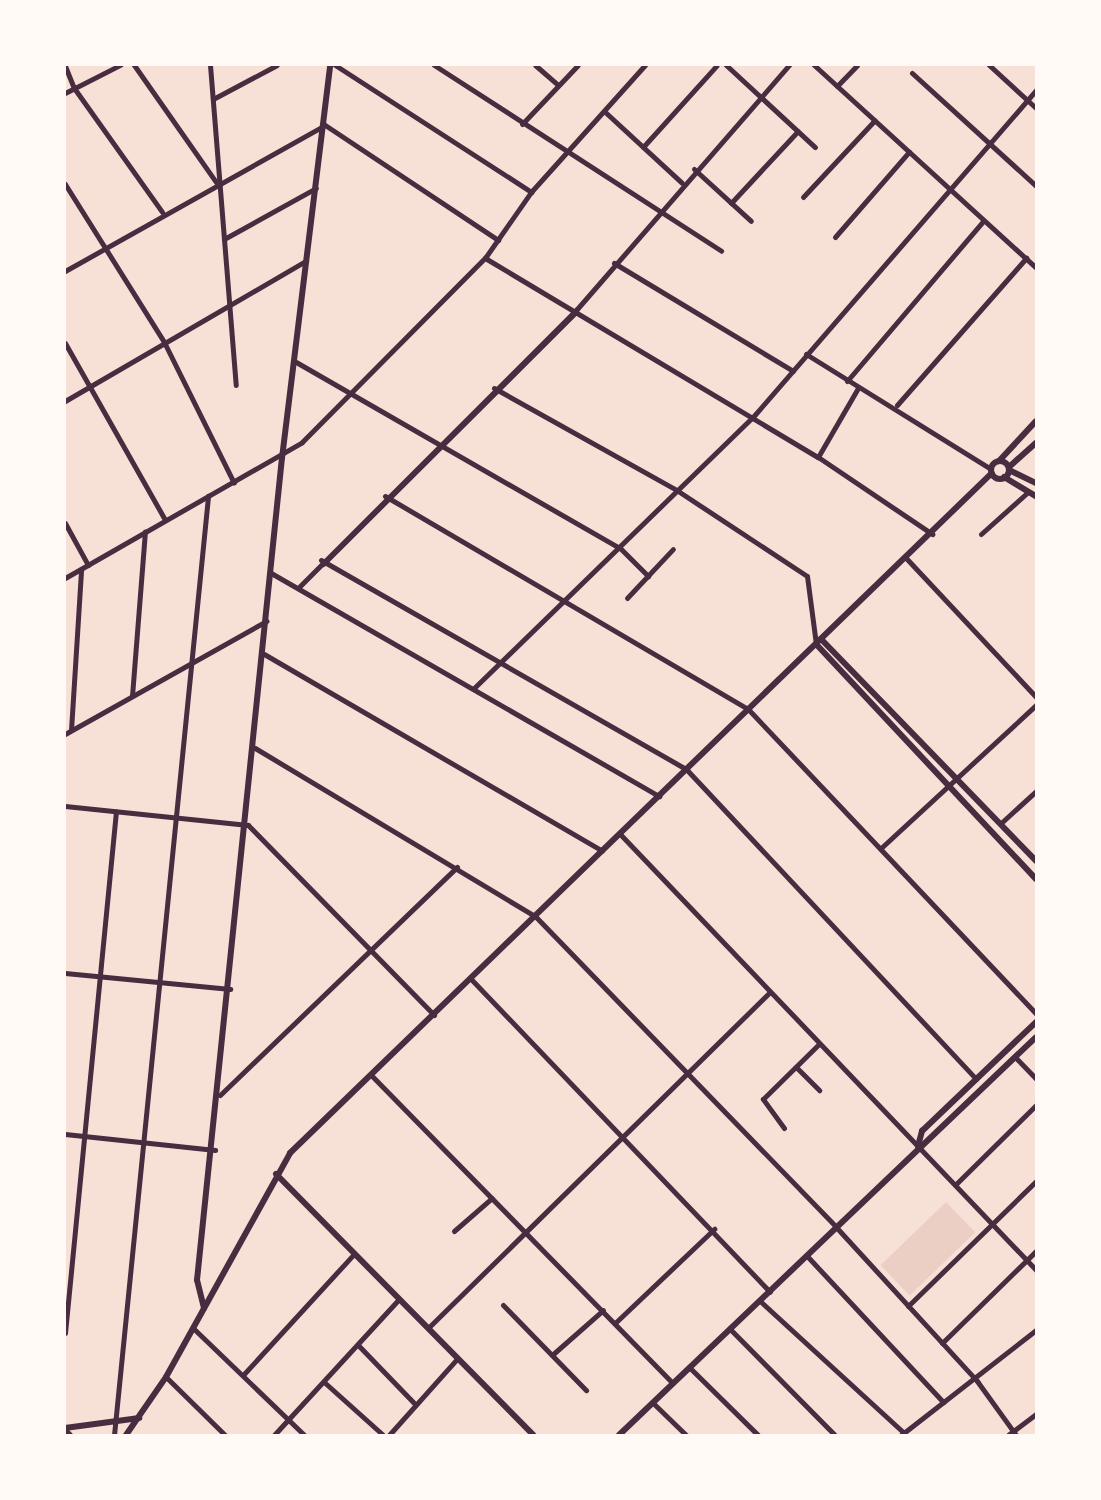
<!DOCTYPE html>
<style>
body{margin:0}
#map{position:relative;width:1101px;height:1500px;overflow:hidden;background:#f7e1d7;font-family:"Roboto Condensed",sans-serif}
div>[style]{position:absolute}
.green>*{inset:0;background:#ebcfc5;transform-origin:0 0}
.minor>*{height:5px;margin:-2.5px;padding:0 2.5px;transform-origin:2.5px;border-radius:2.5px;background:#4a2c40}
.tertiary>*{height:6px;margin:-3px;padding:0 3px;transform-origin:3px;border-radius:3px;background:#4a2c40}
.tertiary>.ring{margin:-3px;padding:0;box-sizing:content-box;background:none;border:6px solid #4a2c40;border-radius:50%}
.secondary>*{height:7px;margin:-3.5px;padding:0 3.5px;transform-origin:3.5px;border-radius:3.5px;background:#4a2c40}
span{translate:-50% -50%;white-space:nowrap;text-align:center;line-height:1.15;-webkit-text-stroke:7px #fffaf5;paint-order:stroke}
.frame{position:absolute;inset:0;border:66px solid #fffaf5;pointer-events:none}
</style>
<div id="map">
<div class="green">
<i style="left:946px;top:1202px;width:42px;height:91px;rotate:46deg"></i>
</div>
<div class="minor">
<i style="left:134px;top:65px;width:143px;rotate:55deg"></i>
<i style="left:210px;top:65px;width:321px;rotate:85.4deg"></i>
<i style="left:335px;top:65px;width:234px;rotate:32.9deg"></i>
<i style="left:434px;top:65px;width:342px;rotate:32.9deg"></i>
<i style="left:535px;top:65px;width:30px;rotate:41deg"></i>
<i style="left:726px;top:65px;width:121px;rotate:42.7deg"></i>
<i style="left:814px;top:65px;width:301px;rotate:42.4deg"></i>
<i style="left:989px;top:65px;width:64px;rotate:42.5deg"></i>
<i style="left:65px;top:66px;width:24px;rotate:68deg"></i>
<i style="left:74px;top:88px;width:152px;rotate:54.6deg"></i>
<i style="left:912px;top:73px;width:168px;rotate:42.3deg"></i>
<i style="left:837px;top:86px;width:29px;rotate:-46deg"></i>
<i style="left:65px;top:93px;width:62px;rotate:-27deg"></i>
<i style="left:213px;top:99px;width:72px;rotate:-28deg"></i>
<i style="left:604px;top:111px;width:106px;rotate:42.7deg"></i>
<i style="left:522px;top:124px;width:81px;rotate:-46.5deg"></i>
<i style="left:643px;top:147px;width:110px;rotate:-47.9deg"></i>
<i style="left:694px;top:169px;width:77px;rotate:42.4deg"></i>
<i style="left:65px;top:184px;width:186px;rotate:57.9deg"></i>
<i style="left:164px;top:342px;width:157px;rotate:63.6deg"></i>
<i style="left:803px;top:197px;width:105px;rotate:-46.9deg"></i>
<i style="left:731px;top:203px;width:98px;rotate:-47.1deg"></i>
<i style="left:835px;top:237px;width:113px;rotate:-49deg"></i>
<i style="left:224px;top:239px;width:105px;rotate:-29deg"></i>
<i style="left:485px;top:258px;width:388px;rotate:30.9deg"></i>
<i style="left:818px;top:457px;width:138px;rotate:34deg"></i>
<i style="left:614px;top:263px;width:209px;rotate:31.1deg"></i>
<i style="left:65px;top:271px;width:298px;rotate:-29.3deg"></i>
<i style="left:325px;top:125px;width:208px;rotate:33.6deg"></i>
<i style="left:65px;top:343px;width:203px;rotate:60.5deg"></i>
<i style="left:806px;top:354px;width:218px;rotate:31.9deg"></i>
<i style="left:296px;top:362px;width:374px;rotate:29.9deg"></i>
<i style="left:620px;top:548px;width:40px;rotate:45deg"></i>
<i style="left:847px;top:381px;width:210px;rotate:-49.6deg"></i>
<i style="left:494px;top:388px;width:211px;rotate:29.2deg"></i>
<i style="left:678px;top:491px;width:154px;rotate:33.4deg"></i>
<i style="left:807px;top:576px;width:69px;rotate:82.5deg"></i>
<i style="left:65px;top:401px;width:279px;rotate:-30.2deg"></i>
<i style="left:897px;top:405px;width:196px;rotate:-48.7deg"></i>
<i style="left:818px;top:457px;width:80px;rotate:-59.9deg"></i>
<i style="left:385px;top:496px;width:421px;rotate:30.4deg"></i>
<i style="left:748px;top:709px;width:419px;rotate:46.6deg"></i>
<i style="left:65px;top:523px;width:48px;rotate:61.3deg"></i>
<i style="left:981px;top:534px;width:63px;rotate:-41.8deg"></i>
<i style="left:906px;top:558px;width:190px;rotate:46.9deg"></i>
<i style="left:321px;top:560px;width:422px;rotate:29.8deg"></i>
<i style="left:687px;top:770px;width:423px;rotate:46.9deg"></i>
<i style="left:323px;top:564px;width:357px;rotate:-44.9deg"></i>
<i style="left:271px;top:573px;width:448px;rotate:29.9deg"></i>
<i style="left:65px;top:578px;width:273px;rotate:-29.8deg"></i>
<i style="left:302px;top:442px;width:260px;rotate:-45.2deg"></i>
<i style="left:485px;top:258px;width:80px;rotate:-55.1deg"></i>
<i style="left:531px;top:192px;width:171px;rotate:-48.1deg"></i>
<i style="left:299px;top:587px;width:393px;rotate:-45deg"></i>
<i style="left:577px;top:309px;width:323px;rotate:-49deg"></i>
<i style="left:627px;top:598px;width:67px;rotate:-46.8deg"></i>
<i style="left:264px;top:654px;width:391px;rotate:30.2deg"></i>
<i style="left:474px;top:688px;width:388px;rotate:-44.2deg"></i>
<i style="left:752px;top:418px;width:434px;rotate:-49.1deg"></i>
<i style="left:132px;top:696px;width:165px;rotate:-85.5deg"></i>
<i style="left:71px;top:730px;width:161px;rotate:-86.4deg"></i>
<i style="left:65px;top:734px;width:231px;rotate:-29.3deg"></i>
<i style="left:255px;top:748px;width:327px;rotate:31deg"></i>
<i style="left:535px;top:916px;width:433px;rotate:45.9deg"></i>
<i style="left:836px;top:1227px;width:209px;rotate:47.5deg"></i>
<i style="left:977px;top:1381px;width:67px;rotate:54.2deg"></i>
<i style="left:65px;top:806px;width:184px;rotate:5.9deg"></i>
<i style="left:248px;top:825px;width:266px;rotate:45.6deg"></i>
<i style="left:1001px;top:823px;width:47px;rotate:-42.4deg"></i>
<i style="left:620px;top:834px;width:603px;rotate:46.34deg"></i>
<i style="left:881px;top:848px;width:211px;rotate:-42.7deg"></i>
<i style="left:65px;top:973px;width:166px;rotate:5.5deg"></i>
<i style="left:470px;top:978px;width:434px;rotate:46.3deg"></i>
<i style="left:1015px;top:1057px;width:30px;rotate:46deg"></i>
<i style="left:796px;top:1067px;width:33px;rotate:45deg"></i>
<i style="left:371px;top:1075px;width:431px;rotate:45.6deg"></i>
<i style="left:220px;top:1095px;width:329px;rotate:-43.9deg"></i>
<i style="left:784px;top:1128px;width:36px;rotate:-126deg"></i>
<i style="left:763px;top:1099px;width:78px;rotate:-44.5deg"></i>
<i style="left:65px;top:1134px;width:151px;rotate:6.1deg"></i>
<i style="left:957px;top:1183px;width:111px;rotate:-44.6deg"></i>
<i style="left:454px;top:1231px;width:50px;rotate:-41deg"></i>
<i style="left:807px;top:1256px;width:200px;rotate:47deg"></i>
<i style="left:760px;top:1301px;width:195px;rotate:42.5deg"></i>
<i style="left:503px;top:1305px;width:119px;rotate:45.7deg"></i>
<i style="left:908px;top:1306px;width:179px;rotate:-44.3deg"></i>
<i style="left:615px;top:1323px;width:137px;rotate:-43.5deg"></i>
<i style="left:193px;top:1328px;width:154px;rotate:43.9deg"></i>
<i style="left:428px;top:1328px;width:478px;rotate:-44.5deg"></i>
<i style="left:730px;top:1329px;width:149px;rotate:45.3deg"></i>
<i style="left:65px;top:1333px;width:524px;rotate:-84.42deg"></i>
<i style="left:942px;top:1343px;width:132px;rotate:-44.4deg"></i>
<i style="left:358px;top:1345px;width:83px;rotate:46deg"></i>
<i style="left:552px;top:1355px;width:68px;rotate:-41.4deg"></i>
<i style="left:689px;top:1367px;width:97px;rotate:44.6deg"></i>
<i style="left:243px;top:1375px;width:163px;rotate:-47.5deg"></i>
<i style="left:166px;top:1377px;width:83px;rotate:44.5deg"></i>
<i style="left:324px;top:1382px;width:79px;rotate:41.9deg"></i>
<i style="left:653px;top:1403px;width:46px;rotate:44.1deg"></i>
<i style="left:114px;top:1435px;width:944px;rotate:-84.28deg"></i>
<i style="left:274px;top:1435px;width:183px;rotate:-47.4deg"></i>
<i style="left:389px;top:1435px;width:101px;rotate:-48.2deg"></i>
<i style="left:901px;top:1435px;width:171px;rotate:-37.9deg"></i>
<i style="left:1008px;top:1435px;width:35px;rotate:-37deg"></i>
</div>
<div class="tertiary">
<i style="left:999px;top:461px;width:54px;rotate:-47.2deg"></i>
<i class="ring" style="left:991px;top:461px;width:12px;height:12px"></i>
<i style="left:1009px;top:467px;width:36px;rotate:-42deg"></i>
<i style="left:1009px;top:470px;width:30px;rotate:26deg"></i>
<i style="left:1004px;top:477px;width:37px;rotate:31deg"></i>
<i style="left:821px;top:639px;width:309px;rotate:45.9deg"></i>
<i style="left:816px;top:644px;width:322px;rotate:46.9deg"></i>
<i style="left:918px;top:1146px;width:16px;rotate:-75deg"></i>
<i style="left:922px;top:1131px;width:158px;rotate:-43.7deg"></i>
<i style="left:276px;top:1174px;width:366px;rotate:45.4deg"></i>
<i style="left:204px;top:1308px;width:29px;rotate:-104deg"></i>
<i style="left:197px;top:1280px;width:826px;rotate:-84.1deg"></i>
<i style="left:282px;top:458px;width:396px;rotate:-83deg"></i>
<i style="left:65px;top:1428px;width:75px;rotate:-7.7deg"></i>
<i style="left:126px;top:1435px;width:70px;rotate:-55.4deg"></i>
<i style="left:166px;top:1377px;width:256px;rotate:-61deg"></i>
<i style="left:290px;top:1153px;width:977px;rotate:-44.09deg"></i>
<i style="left:619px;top:1435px;width:576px;rotate:-43.66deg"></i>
</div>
<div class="secondary">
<i style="left:65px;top:1431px;width:6px;rotate:45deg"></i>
</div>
<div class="frame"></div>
</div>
